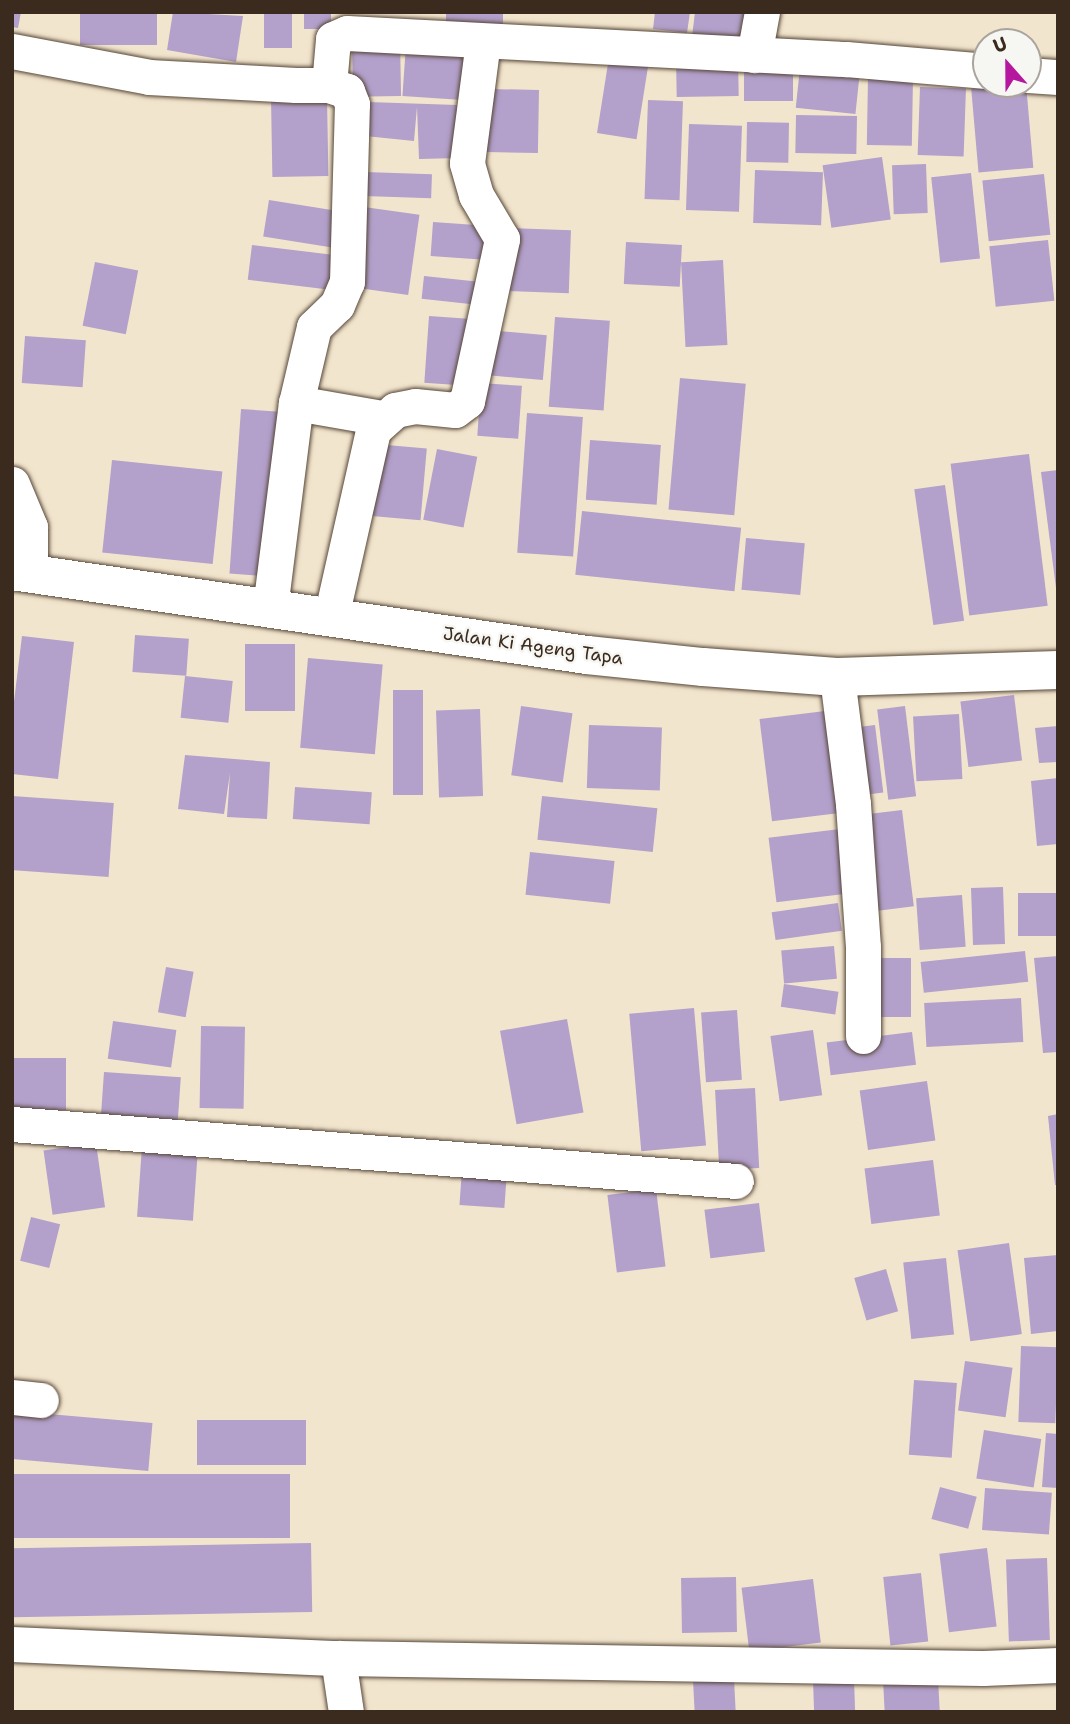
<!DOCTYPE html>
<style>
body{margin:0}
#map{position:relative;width:1070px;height:1724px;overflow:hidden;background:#f2e5cd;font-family:"Shantell Sans",sans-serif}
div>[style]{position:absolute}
.building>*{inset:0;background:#b3a0cb;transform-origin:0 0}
.roads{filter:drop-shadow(0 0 2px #564638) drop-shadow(0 0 2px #564638)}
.street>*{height:35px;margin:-17.5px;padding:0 17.5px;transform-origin:17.5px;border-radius:17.5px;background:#fff}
.secondary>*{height:38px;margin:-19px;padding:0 19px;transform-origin:19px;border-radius:19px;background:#fff}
span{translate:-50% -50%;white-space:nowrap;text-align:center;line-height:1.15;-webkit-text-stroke:5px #f6f6f2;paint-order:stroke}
.street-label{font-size:18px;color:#3b2a1e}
.frame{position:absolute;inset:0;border:14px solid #3b2a1e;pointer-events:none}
.north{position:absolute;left:972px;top:28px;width:70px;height:70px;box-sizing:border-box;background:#f6f6f2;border:2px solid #aba49d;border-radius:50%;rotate:339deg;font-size:19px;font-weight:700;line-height:28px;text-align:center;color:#3b2a1e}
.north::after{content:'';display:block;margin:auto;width:24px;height:32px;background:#b5179e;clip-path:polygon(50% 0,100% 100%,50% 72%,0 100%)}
</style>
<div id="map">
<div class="building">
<i style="clip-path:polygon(12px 12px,21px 12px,18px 28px,12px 27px)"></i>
<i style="left:80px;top:12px;width:77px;height:33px"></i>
<i style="clip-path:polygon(173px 12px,243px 16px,236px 62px,167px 50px)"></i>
<i style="left:264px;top:12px;width:28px;height:36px"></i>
<i style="left:304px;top:12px;width:27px;height:17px"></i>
<i style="left:446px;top:12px;width:57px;height:17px"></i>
<i style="clip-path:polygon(655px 12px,690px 12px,687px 33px,653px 29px)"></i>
<i style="clip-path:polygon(695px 12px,745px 12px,741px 43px,692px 37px)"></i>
<i style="left:400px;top:37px;width:59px;height:48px;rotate:89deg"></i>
<i style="left:406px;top:45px;width:64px;height:51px;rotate:4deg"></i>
<i style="left:610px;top:51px;width:40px;height:83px;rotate:9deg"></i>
<i style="left:738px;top:56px;width:40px;height:62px;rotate:89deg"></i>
<i style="left:801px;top:58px;width:60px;height:50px;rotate:6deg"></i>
<i style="left:744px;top:59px;width:49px;height:42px"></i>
<i style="left:868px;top:77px;width:45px;height:68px;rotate:1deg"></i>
<i style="left:1026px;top:84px;width:84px;height:55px;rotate:85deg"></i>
<i style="left:920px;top:87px;width:46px;height:68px;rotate:2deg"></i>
<i style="left:487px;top:89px;width:52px;height:63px;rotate:1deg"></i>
<i style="left:327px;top:97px;width:79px;height:56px;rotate:89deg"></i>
<i style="left:648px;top:100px;width:35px;height:99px;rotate:2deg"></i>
<i style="clip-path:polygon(368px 102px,457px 105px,459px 158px,419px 159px,417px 107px,414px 141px,365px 136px)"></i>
<i style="left:796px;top:115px;width:61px;height:38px;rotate:1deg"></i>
<i style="left:747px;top:122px;width:42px;height:40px;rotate:1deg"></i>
<i style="left:689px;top:124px;width:53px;height:86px;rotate:2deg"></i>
<i style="left:882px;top:157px;width:63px;height:60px;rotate:82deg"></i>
<i style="left:926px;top:164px;width:49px;height:34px;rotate:88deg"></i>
<i style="left:755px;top:170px;width:68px;height:53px;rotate:2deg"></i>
<i style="left:365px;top:172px;width:67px;height:24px;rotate:2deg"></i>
<i style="left:971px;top:173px;width:86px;height:40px;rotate:84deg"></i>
<i style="left:1044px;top:174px;width:61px;height:62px;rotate:84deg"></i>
<i style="left:269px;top:200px;width:76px;height:37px;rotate:9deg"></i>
<i style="left:364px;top:207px;width:56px;height:81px;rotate:8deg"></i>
<i style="left:433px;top:222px;width:57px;height:34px;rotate:4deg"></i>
<i style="left:509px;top:228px;width:62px;height:63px;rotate:2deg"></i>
<i style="left:1048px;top:240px;width:61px;height:59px;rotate:84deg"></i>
<i style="left:626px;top:242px;width:56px;height:42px;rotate:3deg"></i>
<i style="left:252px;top:245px;width:87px;height:35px;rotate:7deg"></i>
<i style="left:723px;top:260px;width:85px;height:42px;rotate:87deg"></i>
<i style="left:95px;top:262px;width:44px;height:65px;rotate:11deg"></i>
<i style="left:424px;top:276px;width:67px;height:23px;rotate:6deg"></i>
<i style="left:429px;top:316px;width:43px;height:67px;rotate:4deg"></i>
<i style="left:555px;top:317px;width:55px;height:90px;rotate:4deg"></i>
<i style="left:487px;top:330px;width:60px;height:45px;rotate:5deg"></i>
<i style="left:25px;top:336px;width:61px;height:47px;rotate:4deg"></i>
<i style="left:680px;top:378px;width:66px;height:132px;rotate:5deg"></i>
<i style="left:481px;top:383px;width:41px;height:53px;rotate:4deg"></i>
<i style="left:241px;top:409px;width:39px;height:165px;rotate:4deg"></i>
<i style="left:527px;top:413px;width:56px;height:140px;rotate:4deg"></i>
<i style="left:590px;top:440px;width:71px;height:60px;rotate:4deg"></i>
<i style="left:375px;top:444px;width:52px;height:72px;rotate:5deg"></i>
<i style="left:437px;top:449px;width:41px;height:72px;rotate:11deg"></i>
<i style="left:1029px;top:454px;width:153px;height:79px;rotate:83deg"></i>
<i style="left:112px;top:460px;width:111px;height:93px;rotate:6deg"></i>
<i style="clip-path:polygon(1058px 470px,1058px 588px,1056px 588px,1041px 472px)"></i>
<i style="left:945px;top:485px;width:137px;height:31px;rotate:82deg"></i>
<i style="left:582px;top:511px;width:160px;height:64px;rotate:6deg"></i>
<i style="left:746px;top:538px;width:59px;height:52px;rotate:5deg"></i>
<i style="left:135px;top:635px;width:54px;height:37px;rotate:4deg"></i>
<i style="clip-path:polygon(22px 636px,74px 642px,58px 779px,12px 774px,12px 718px)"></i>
<i style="left:245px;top:644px;width:50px;height:67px"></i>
<i style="left:308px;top:658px;width:75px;height:90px;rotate:5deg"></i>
<i style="left:185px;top:676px;width:48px;height:42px;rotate:6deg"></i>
<i style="left:393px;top:690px;width:30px;height:105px"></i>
<i style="left:1014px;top:695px;width:66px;height:54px;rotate:83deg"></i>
<i style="left:521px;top:706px;width:52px;height:70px;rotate:8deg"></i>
<i style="left:905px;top:706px;width:91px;height:28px;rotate:83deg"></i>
<i style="left:480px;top:709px;width:87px;height:44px;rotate:88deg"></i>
<i style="left:825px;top:711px;width:103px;height:66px;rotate:83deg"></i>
<i style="left:959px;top:714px;width:65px;height:46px;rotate:87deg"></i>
<i style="left:589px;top:725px;width:73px;height:63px;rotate:2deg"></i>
<i style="left:875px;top:725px;width:68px;height:30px;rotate:83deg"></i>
<i style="clip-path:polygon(1058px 726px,1058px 762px,1039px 763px,1035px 728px)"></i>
<i style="clip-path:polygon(185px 755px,270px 762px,267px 819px,227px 817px,230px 773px,224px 814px,178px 809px)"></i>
<i style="clip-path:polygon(1058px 778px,1058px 844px,1037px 846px,1031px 781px)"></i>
<i style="left:295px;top:787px;width:77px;height:32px;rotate:4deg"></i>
<i style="left:12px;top:796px;width:102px;height:74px;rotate:4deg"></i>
<i style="left:542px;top:796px;width:116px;height:44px;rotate:6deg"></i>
<i style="left:902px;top:810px;width:97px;height:46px;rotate:83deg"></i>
<i style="left:840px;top:829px;width:65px;height:72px;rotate:83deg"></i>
<i style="left:530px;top:852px;width:85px;height:43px;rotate:6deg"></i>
<i style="left:1003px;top:887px;width:57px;height:32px;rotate:88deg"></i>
<i style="left:1058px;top:893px;width:43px;height:40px;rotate:90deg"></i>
<i style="left:962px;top:895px;width:52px;height:46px;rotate:86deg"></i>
<i style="left:838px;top:903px;width:28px;height:67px;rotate:82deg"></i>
<i style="left:834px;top:946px;width:33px;height:53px;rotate:85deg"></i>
<i style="left:1025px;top:951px;width:31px;height:105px;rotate:84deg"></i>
<i style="clip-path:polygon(1058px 956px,1058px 1052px,1043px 1053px,1034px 958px)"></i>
<i style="left:872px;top:958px;width:39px;height:59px"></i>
<i style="left:166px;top:967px;width:28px;height:46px;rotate:10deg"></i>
<i style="left:784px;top:984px;width:55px;height:23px;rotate:8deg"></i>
<i style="left:1021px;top:998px;width:44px;height:97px;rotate:87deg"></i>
<i style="left:694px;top:1008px;width:138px;height:65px;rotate:85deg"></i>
<i style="left:737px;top:1010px;width:70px;height:36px;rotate:86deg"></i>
<i style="left:567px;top:1019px;width:95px;height:68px;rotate:80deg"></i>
<i style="left:113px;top:1021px;width:64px;height:38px;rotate:8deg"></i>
<i style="left:201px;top:1026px;width:44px;height:82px;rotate:1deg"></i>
<i style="left:813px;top:1030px;width:66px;height:43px;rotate:82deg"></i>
<i style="left:912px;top:1032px;width:33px;height:86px;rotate:83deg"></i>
<i style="left:66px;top:1058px;width:52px;height:54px;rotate:90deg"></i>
<i style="left:104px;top:1072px;width:77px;height:53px;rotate:4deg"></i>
<i style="left:927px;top:1081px;width:60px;height:68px;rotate:82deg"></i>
<i style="left:755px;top:1088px;width:80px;height:40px;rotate:87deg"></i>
<i style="clip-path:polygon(1058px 1114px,1058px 1185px,1055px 1185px,1048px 1116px)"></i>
<i style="left:96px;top:1143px;width:65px;height:53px;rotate:82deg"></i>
<i style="left:142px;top:1146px;width:56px;height:71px;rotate:4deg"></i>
<i style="left:933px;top:1160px;width:56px;height:69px;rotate:83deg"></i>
<i style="left:462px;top:1169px;width:45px;height:36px;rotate:4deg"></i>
<i style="left:656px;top:1189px;width:78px;height:49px;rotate:83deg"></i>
<i style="left:759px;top:1203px;width:49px;height:55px;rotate:83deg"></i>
<i style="left:31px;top:1217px;width:30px;height:45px;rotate:14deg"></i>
<i style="left:1009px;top:1243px;width:92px;height:52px;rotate:82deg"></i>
<i style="clip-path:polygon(1058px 1255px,1058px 1331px,1031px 1334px,1024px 1258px)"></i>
<i style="left:946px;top:1258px;width:77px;height:43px;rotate:84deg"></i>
<i style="left:886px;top:1269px;width:44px;height:33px;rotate:74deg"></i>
<i style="left:1021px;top:1346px;width:37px;height:76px;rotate:2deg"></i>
<i style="left:965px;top:1361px;width:48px;height:50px;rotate:8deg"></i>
<i style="left:914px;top:1380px;width:43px;height:75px;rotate:4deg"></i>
<i style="left:14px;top:1411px;width:139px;height:48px;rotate:5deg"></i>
<i style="left:197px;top:1420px;width:109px;height:45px"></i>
<i style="left:984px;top:1430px;width:58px;height:49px;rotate:9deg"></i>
<i style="clip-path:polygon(1046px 1433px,1058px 1434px,1058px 1488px,1042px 1487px)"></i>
<i style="left:12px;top:1474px;width:278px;height:64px"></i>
<i style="left:940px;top:1487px;width:38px;height:33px;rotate:15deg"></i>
<i style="left:985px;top:1488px;width:67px;height:42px;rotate:4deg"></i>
<i style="left:311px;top:1543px;width:69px;height:299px;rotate:89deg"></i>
<i style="left:987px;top:1548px;width:79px;height:48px;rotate:83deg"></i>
<i style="left:1047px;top:1558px;width:82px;height:41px;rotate:88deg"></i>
<i style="left:921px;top:1573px;width:69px;height:38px;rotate:84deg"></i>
<i style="left:736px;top:1577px;width:55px;height:55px;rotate:89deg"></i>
<i style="left:813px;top:1579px;width:64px;height:72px;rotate:83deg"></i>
<i style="left:938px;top:1678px;width:34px;height:55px;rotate:87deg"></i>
<i style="left:734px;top:1679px;width:33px;height:41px;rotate:87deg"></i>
<i style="left:854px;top:1679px;width:33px;height:41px;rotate:88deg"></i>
</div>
<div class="roads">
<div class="street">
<i style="left:12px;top:51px;width:139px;rotate:10.7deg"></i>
<i style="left:149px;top:77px;width:147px;rotate:3.1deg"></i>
<i style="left:296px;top:85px;width:33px"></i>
<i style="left:329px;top:85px;width:46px;rotate:-85deg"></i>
<i style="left:333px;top:39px;width:15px;rotate:-23deg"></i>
<i style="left:347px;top:33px;width:500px;rotate:3deg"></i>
<i style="left:846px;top:59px;width:141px;rotate:4.9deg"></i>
<i style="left:754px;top:55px;width:44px;rotate:-79.5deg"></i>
<i style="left:1028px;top:75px;width:30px;rotate:4deg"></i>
<i style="left:296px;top:403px;width:87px;rotate:9.9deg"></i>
<i style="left:12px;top:484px;width:47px;rotate:67.3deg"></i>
<i style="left:30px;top:527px;width:46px;rotate:90deg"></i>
<i style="left:270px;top:608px;width:207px;rotate:-82.8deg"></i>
<i style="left:296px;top:403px;width:78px;rotate:-76.7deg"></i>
<i style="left:314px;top:327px;width:32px;rotate:-44deg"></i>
<i style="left:337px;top:305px;width:25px;rotate:-67deg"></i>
<i style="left:347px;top:282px;width:178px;rotate:-88.4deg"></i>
<i style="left:352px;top:104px;width:14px;rotate:-111deg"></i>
<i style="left:347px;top:91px;width:19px;rotate:-162deg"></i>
<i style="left:331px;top:617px;width:192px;rotate:-77.3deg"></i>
<i style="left:373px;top:430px;width:30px;rotate:-42deg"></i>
<i style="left:395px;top:410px;width:20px;rotate:-11deg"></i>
<i style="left:415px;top:406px;width:40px;rotate:5.7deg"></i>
<i style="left:455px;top:410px;width:15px;rotate:-37deg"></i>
<i style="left:467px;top:401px;width:166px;rotate:-77.8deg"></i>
<i style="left:502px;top:239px;width:51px;rotate:-120.6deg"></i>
<i style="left:476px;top:195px;width:33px;rotate:-106deg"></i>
<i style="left:467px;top:163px;width:122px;rotate:-82.5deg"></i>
<i style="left:837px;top:677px;width:128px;rotate:82.8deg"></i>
<i style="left:853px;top:804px;width:143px;rotate:86deg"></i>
<i style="left:863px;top:947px;width:89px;rotate:90deg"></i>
<i style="left:12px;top:1124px;width:726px;rotate:4.5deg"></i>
<i style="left:12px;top:1397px;width:29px;rotate:6deg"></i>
<i style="left:12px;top:1644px;width:326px;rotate:2.5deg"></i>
<i style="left:338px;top:1658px;width:645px;rotate:0.89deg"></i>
<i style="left:983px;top:1668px;width:75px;rotate:-2.3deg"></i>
<i style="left:338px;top:1658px;width:55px;rotate:81.6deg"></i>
</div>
<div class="secondary">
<i style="left:12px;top:571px;width:581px;rotate:8.31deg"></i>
<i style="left:587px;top:655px;width:117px;rotate:5.9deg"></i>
<i style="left:703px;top:667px;width:134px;rotate:4.3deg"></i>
<i style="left:837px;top:677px;width:221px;rotate:-1.8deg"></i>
</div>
</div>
<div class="street-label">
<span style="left:533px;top:646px;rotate:8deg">Jalan Ki Ageng Tapa</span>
</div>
<div class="frame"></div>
<div class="north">U</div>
</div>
